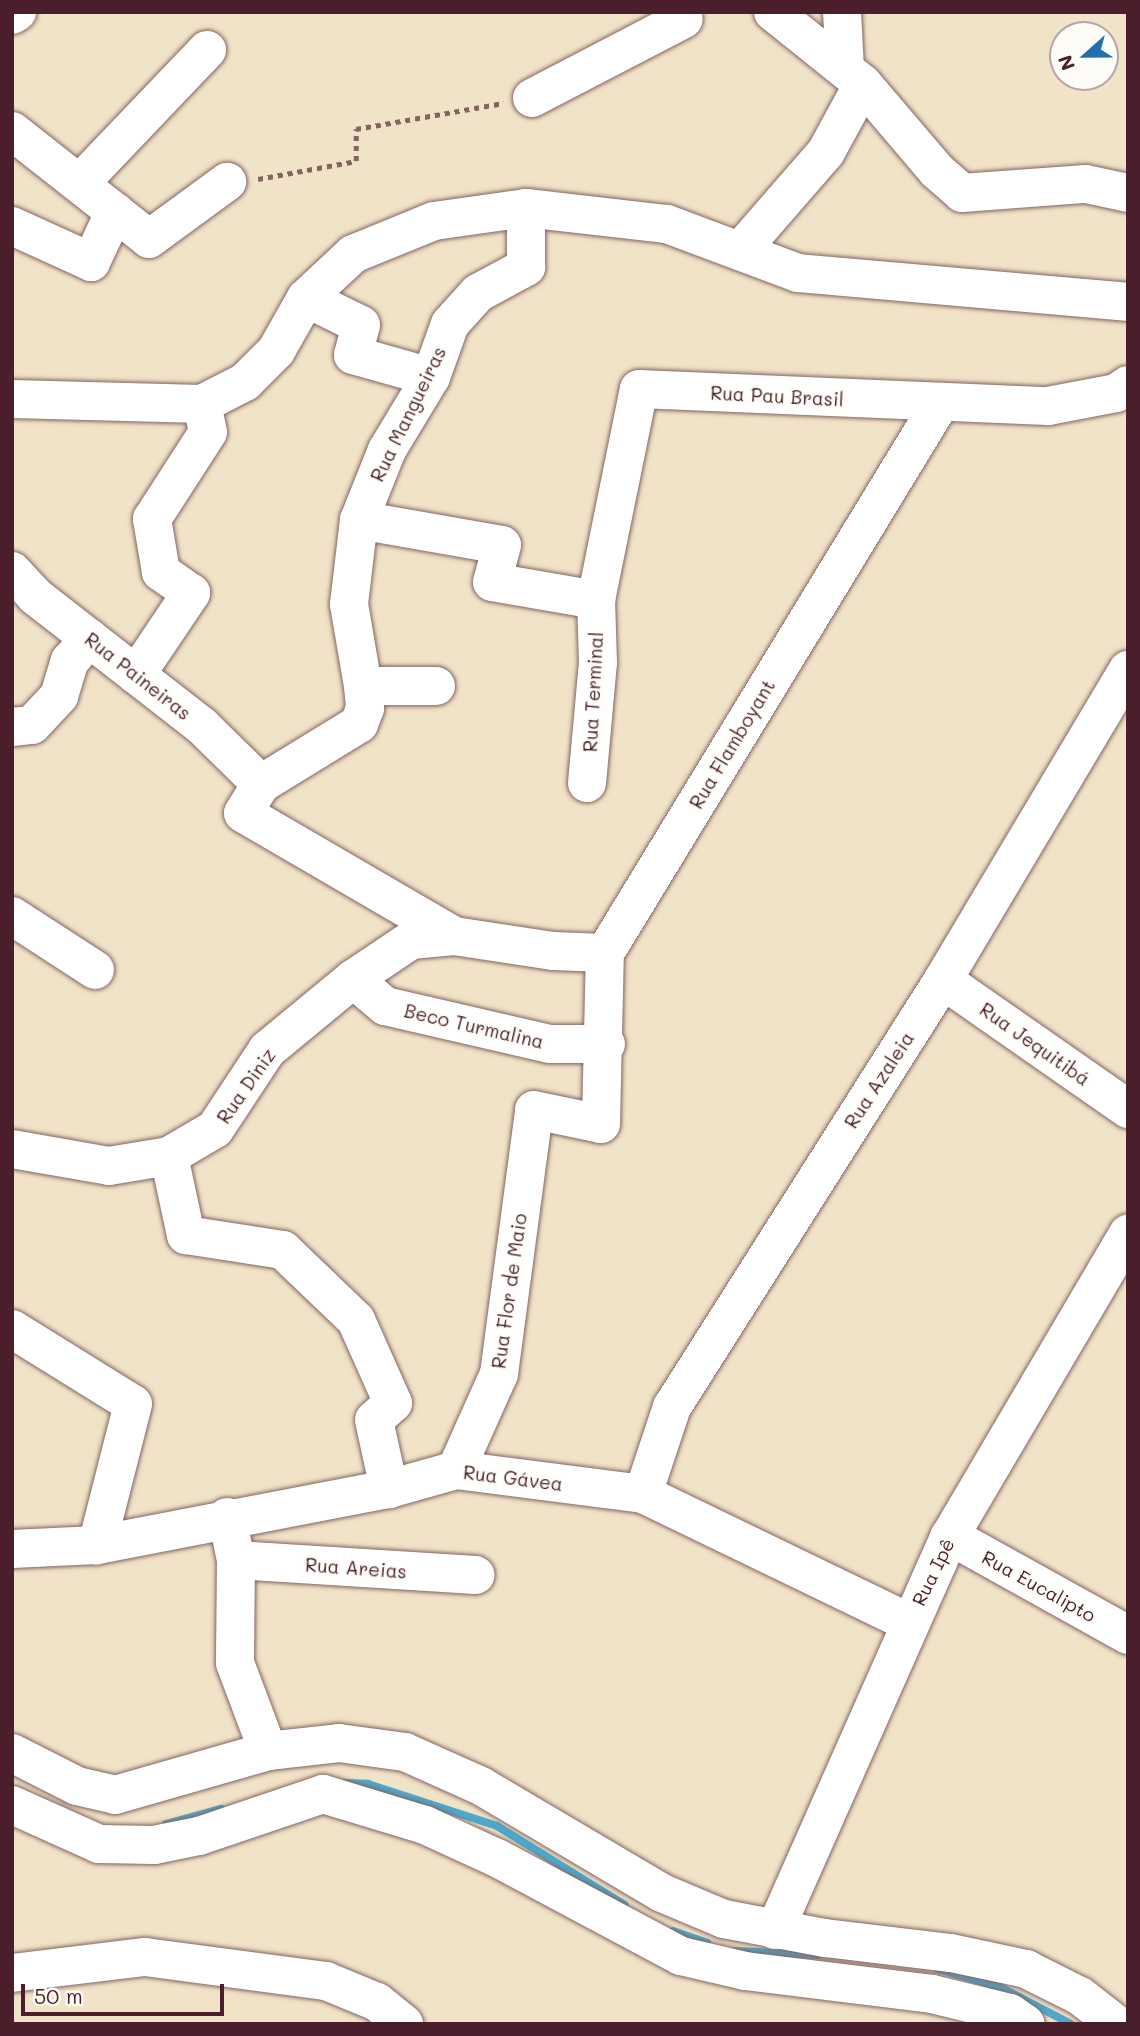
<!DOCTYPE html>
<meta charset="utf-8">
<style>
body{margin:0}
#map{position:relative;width:1140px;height:2036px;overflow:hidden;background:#f1e3c7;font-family:Mali,sans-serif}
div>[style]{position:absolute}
.stream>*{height:8px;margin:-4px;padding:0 4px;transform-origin:4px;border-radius:4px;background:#4da8cb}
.path>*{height:4.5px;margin-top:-2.25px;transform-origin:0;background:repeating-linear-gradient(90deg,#846462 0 5px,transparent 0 10px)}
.roads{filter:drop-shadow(0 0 2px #846462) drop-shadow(0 0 2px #846462)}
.minor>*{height:38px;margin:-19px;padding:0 19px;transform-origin:19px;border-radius:19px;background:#fff}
span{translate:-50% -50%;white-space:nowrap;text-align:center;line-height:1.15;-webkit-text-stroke:5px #fdfcf7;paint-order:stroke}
.street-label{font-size:19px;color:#4a1f2b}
.frame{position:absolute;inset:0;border:14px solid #4a1f2b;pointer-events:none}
.north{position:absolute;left:1049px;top:21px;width:70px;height:70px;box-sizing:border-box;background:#fdfcf7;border:2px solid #b5a4a5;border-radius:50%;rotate:249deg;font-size:19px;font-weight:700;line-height:28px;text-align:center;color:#4a1f2b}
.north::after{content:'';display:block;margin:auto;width:24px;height:32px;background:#1f6fb2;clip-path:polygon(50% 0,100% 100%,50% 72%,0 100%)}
.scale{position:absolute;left:21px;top:1984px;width:203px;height:32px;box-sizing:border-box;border:4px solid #4a1f2b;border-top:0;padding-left:9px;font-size:21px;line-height:24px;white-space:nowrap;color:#4a1f2b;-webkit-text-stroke:5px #fdfcf7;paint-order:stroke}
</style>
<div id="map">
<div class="stream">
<i style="left:345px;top:1783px;width:23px;rotate:2deg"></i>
<i style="left:368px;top:1784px;width:136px;rotate:18deg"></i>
<i style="left:497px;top:1826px;width:150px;rotate:31.7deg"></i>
<i style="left:166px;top:1824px;width:57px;rotate:-15.3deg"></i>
<i style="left:673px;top:1931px;width:36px;rotate:19deg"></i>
<i style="left:736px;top:1951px;width:82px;rotate:2.8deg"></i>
<i style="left:938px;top:1969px;width:65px;rotate:16.2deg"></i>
<i style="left:1000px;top:1987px;width:80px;rotate:27.5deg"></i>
</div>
<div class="path">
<i style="left:258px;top:179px;width:100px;rotate:-10.4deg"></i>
<i style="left:356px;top:161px;width:32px;rotate:-90deg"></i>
<i style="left:356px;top:129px;width:150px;rotate:-10deg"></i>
</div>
<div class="roads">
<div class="minor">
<i style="left:773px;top:12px;width:115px;rotate:38.7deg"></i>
<i style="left:863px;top:84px;width:114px;rotate:49.6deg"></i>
<i style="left:937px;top:171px;width:33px;rotate:41deg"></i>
<i style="left:962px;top:193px;width:124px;rotate:-4.2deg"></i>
<i style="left:1086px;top:184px;width:43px;rotate:12.1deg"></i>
<i style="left:842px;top:12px;width:57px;rotate:87deg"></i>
<i style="left:12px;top:15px;width:6px;rotate:-31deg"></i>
<i style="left:532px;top:98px;width:171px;rotate:-27.5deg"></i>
<i style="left:12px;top:131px;width:174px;rotate:38.2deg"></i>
<i style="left:149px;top:239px;width:97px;rotate:-36.2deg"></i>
<i style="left:80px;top:183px;width:184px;rotate:-46.3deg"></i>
<i style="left:12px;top:226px;width:87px;rotate:24.5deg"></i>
<i style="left:91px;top:262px;width:56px;rotate:-64.8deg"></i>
<i style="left:740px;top:251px;width:131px;rotate:-49deg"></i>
<i style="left:826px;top:152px;width:77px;rotate:-61.4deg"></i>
<i style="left:306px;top:298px;width:61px;rotate:26.1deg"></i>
<i style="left:361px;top:325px;width:31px;rotate:105deg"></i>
<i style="left:353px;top:355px;width:81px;rotate:15.8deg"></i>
<i style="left:12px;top:399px;width:190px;rotate:1.5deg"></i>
<i style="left:202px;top:404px;width:48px;rotate:-27.1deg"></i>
<i style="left:245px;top:382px;width:44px;rotate:-45deg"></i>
<i style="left:276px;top:351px;width:61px;rotate:-60.5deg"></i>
<i style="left:306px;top:298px;width:64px;rotate:-43.1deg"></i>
<i style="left:353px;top:254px;width:87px;rotate:-22.2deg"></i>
<i style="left:434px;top:221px;width:93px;rotate:-8deg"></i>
<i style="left:526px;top:208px;width:142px;rotate:6.5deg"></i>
<i style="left:667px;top:224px;width:140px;rotate:20.5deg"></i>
<i style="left:798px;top:273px;width:331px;rotate:5deg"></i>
<i style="left:359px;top:520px;width:145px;rotate:9.9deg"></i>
<i style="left:502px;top:545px;width:38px;rotate:105deg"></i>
<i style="left:492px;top:582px;width:106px;rotate:9.8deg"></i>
<i style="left:12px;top:571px;width:34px;rotate:47deg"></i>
<i style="left:35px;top:596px;width:212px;rotate:37.9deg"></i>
<i style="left:202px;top:726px;width:83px;rotate:44.5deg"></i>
<i style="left:136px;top:675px;width:99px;rotate:-56.1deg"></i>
<i style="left:191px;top:593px;width:37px;rotate:-145deg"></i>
<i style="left:161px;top:572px;width:54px;rotate:-99.6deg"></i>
<i style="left:152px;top:519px;width:103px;rotate:-57.2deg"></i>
<i style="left:208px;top:432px;width:29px;rotate:-102deg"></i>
<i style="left:363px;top:686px;width:73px"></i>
<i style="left:12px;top:727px;width:20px;rotate:-6deg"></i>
<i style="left:32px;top:725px;width:40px;rotate:-47deg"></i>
<i style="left:59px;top:696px;width:37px;rotate:-73deg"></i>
<i style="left:70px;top:661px;width:30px;rotate:-50deg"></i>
<i style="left:587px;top:783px;width:121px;rotate:-84.8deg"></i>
<i style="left:598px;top:663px;width:63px;rotate:-91.8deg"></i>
<i style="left:596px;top:600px;width:215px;rotate:-78.5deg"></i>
<i style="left:639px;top:389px;width:409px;rotate:2.4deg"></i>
<i style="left:1048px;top:406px;width:69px;rotate:-10.8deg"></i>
<i style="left:1116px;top:393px;width:14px;rotate:-34deg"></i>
<i style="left:12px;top:916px;width:99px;rotate:33deg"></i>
<i style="left:454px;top:936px;width:244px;rotate:-149.8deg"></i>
<i style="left:243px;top:813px;width:34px;rotate:-58deg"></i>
<i style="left:261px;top:784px;width:115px;rotate:-31.5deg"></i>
<i style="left:359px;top:724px;width:17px;rotate:-69deg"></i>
<i style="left:365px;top:708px;width:22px;rotate:-95deg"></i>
<i style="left:363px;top:686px;width:83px;rotate:-99.7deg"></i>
<i style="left:349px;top:604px;width:85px;rotate:-83.2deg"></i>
<i style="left:359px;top:520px;width:75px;rotate:-68.2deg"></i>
<i style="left:387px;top:450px;width:85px;rotate:-58.9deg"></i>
<i style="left:431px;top:377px;width:56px;rotate:-70.3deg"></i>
<i style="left:450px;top:324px;width:42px;rotate:-47.9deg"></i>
<i style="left:478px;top:293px;width:55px;rotate:-28.4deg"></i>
<i style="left:526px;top:267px;width:59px;rotate:-90deg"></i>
<i style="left:353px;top:979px;width:42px;rotate:40.2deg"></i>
<i style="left:385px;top:1006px;width:169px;rotate:13deg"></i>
<i style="left:550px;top:1044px;width:56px"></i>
<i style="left:943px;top:980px;width:226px;rotate:34.9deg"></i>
<i style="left:12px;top:1149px;width:98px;rotate:9.9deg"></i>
<i style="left:109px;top:1166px;width:61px;rotate:-9.5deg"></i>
<i style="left:169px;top:1156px;width:53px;rotate:-30.4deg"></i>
<i style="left:215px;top:1129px;width:95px;rotate:-56.6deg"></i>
<i style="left:267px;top:1050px;width:112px;rotate:-39.5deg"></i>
<i style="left:353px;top:979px;width:70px;rotate:-33.9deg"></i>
<i style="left:411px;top:940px;width:43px;rotate:-5.3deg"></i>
<i style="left:454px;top:936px;width:100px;rotate:8.6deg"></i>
<i style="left:553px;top:951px;width:52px;rotate:2.2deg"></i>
<i style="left:605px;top:953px;width:642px;rotate:-58.64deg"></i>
<i style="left:169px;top:1156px;width:81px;rotate:77.9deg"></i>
<i style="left:186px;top:1235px;width:98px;rotate:8.8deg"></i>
<i style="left:283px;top:1250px;width:101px;rotate:43.8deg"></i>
<i style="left:356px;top:1320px;width:91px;rotate:66deg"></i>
<i style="left:393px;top:1403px;width:25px;rotate:138deg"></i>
<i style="left:374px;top:1420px;width:71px;rotate:77.7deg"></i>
<i style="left:12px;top:1329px;width:142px;rotate:31.8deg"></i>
<i style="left:133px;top:1404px;width:146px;rotate:104.3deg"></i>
<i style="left:456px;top:1470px;width:105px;rotate:-65.9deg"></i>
<i style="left:499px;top:1374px;width:266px;rotate:-82.4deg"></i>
<i style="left:534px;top:1110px;width:68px;rotate:11.8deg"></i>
<i style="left:601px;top:1124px;width:171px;rotate:-88.7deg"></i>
<i style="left:643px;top:1494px;width:92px;rotate:-71.6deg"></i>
<i style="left:672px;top:1407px;width:506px;rotate:-57.6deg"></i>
<i style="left:943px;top:980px;width:361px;rotate:-59.2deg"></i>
<i style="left:227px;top:1517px;width:44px;rotate:78.2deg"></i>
<i style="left:236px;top:1560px;width:240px;rotate:3.6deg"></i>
<i style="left:950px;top:1536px;width:204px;rotate:29.1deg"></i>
<i style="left:12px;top:1549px;width:85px;rotate:-2.7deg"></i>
<i style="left:97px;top:1545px;width:297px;rotate:-10.9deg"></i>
<i style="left:389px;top:1489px;width:70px;rotate:-15.8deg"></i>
<i style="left:456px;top:1470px;width:189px;rotate:7.3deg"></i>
<i style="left:643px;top:1494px;width:294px;rotate:25.8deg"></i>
<i style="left:236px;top:1560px;width:103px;rotate:90.6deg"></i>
<i style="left:235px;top:1663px;width:94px;rotate:69.4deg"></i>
<i style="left:12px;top:1753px;width:73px;rotate:26.9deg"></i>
<i style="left:77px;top:1786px;width:39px;rotate:13deg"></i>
<i style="left:115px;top:1795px;width:159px;rotate:-16deg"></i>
<i style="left:268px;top:1751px;width:71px;rotate:-6.4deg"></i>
<i style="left:339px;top:1743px;width:67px;rotate:7.8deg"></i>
<i style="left:405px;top:1752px;width:83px;rotate:24.1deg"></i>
<i style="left:481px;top:1786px;width:210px;rotate:30.6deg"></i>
<i style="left:662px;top:1893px;width:67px;rotate:22.8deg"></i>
<i style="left:724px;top:1919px;width:103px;rotate:10.7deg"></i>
<i style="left:825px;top:1938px;width:127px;rotate:6.8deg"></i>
<i style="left:951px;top:1953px;width:77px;rotate:12deg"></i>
<i style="left:1026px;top:1969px;width:60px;rotate:26.6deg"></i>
<i style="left:1080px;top:1996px;width:46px;rotate:37.9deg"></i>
<i style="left:12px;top:1805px;width:95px;rotate:24.1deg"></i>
<i style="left:99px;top:1844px;width:55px;rotate:1deg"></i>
<i style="left:154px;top:1845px;width:46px;rotate:-11.3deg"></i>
<i style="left:199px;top:1836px;width:131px;rotate:-18.7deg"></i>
<i style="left:323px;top:1794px;width:107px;rotate:16.9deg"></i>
<i style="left:425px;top:1825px;width:81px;rotate:24.7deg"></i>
<i style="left:499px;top:1859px;width:206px;rotate:28.1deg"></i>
<i style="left:681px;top:1956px;width:66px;rotate:13.2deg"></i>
<i style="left:745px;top:1971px;width:188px;rotate:7deg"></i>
<i style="left:932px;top:1994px;width:80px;rotate:13.7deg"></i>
<i style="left:1010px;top:2013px;width:19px;rotate:35deg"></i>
<i style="left:775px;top:1930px;width:431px;rotate:-66.1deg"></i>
<i style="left:950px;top:1536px;width:351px;rotate:-59.5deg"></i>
<i style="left:12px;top:1973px;width:134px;rotate:-6.9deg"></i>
<i style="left:145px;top:1957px;width:183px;rotate:7.6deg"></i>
<i style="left:326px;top:1981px;width:55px;rotate:22.4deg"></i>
<i style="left:377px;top:2002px;width:35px;rotate:39deg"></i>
</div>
</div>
<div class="street-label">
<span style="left:777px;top:396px;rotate:3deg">Rua Pau Brasil</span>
<span style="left:408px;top:414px;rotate:-64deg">Rua Mangueiras</span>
<span style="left:138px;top:676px;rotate:38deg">Rua Paineiras</span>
<span style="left:593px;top:692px;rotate:-87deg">Rua Terminal</span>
<span style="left:732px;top:744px;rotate:-59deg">Rua Flamboyant</span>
<span style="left:474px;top:1026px;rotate:13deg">Beco Turmalina</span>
<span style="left:1035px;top:1044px;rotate:35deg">Rua Jequitibá</span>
<span style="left:879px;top:1080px;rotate:-57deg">Rua Azaleia</span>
<span style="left:246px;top:1086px;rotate:-55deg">Rua Diniz</span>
<span style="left:509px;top:1291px;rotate:-82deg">Rua Flor de Maio</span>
<span style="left:513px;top:1478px;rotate:7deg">Rua Gávea</span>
<span style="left:356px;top:1568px;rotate:4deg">Rua Areias</span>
<span style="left:933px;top:1572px;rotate:-64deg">Rua Ipê</span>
<span style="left:1039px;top:1586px;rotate:29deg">Rua Eucalipto</span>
</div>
<div class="frame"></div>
<div class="north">N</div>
<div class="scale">50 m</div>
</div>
